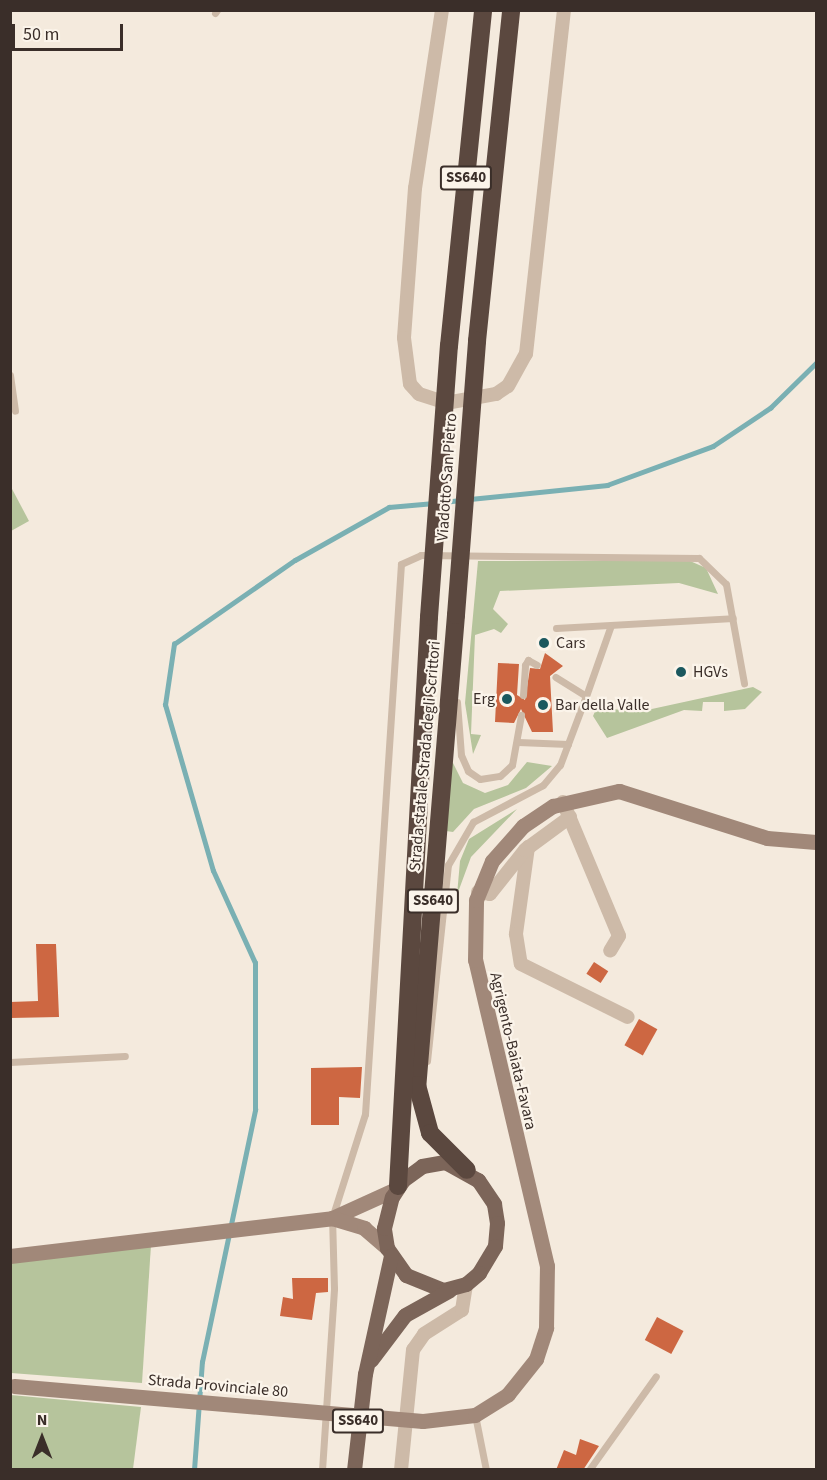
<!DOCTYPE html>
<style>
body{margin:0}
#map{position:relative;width:827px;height:1480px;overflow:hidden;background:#f4eadd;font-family:"Source Sans 3",sans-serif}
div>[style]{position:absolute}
.green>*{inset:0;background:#b6c49c}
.stream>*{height:4.5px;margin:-2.25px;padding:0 2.25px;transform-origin:2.25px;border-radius:2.25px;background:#7ab0b3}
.building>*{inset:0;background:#cd6742;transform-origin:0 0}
.lane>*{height:7px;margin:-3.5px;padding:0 3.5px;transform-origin:3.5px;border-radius:3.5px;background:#cdbaa8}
.street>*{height:14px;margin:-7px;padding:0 7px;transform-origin:7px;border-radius:7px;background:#cdbaa8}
.secondary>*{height:15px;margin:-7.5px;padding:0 7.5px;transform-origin:7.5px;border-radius:7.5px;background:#a18879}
.primary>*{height:15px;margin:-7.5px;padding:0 7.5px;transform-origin:7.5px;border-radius:7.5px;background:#7c6559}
.highway>*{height:18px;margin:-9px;padding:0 9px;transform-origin:9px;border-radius:9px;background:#5b483f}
.secondary-bridge>*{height:15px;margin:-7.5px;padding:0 7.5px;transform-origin:7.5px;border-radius:7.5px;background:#a18879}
.highway-bridge>*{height:18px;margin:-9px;padding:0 9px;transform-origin:9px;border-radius:9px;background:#5b483f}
.dots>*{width:16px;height:16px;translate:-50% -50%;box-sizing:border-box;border:3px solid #fbf4ea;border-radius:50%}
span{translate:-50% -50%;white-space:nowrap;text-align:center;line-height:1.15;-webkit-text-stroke:4.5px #fbf4ea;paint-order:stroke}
.shield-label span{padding:2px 4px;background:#fbf4ea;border:2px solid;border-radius:4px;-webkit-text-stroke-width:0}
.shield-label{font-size:15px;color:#3a2e29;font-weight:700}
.street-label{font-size:16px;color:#3a2e29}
.poi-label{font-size:16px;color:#3a2e29}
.left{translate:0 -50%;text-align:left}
.right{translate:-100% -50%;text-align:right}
.frame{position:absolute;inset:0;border:12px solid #3a2e29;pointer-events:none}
.north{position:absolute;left:12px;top:1408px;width:60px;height:60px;-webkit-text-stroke:4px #fbf4ea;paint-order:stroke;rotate:0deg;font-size:16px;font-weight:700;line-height:24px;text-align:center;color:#3a2e29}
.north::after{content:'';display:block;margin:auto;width:21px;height:27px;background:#3a2e29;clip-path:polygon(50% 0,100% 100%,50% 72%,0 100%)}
.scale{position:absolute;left:12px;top:24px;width:111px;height:27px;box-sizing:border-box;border:3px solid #3a2e29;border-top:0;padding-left:8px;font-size:18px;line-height:21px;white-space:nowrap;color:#3a2e29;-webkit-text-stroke:4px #fbf4ea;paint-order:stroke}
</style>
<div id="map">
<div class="green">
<i style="clip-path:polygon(11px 487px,29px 521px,11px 531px,10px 531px)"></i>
<i style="clip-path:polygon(478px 561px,690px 561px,706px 568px,718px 594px,679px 583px,500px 591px,493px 609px,508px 624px,501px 633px,494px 629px,475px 635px,471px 734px,481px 735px,473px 754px,465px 703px)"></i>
<i style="clip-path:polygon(753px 687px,762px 692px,745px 709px,724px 711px,724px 702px,703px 702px,702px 711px,684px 710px,607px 738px,593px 716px,597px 707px,638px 712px)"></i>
<i style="clip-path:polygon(450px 757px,463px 783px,485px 793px,508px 785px,527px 762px,552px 766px,526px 788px,474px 809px,453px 832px,446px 831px)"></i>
<i style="clip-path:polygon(517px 809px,471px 857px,457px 895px,460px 861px,469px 839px)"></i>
<i style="clip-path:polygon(151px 1245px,142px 1383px,11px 1373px,10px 1263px)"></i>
<i style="clip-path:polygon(11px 1395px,141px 1407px,133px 1469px,11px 1469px)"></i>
</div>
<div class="stream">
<i style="left:470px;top:499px;width:138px;rotate:-5.8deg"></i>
<i style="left:607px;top:485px;width:113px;rotate:-20.2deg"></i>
<i style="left:713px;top:446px;width:69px;rotate:-33.7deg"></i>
<i style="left:770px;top:408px;width:64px;rotate:-44.4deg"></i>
<i style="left:443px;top:502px;width:18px;rotate:-6deg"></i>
<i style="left:194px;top:1470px;width:108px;rotate:-85.8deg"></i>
<i style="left:202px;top:1362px;width:258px;rotate:-78.1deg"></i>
<i style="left:255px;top:1110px;width:147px;rotate:-90deg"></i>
<i style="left:255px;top:963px;width:101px;rotate:-114.5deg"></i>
<i style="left:213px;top:871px;width:173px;rotate:-106.1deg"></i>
<i style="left:165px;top:705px;width:62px;rotate:-81.6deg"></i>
<i style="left:174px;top:644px;width:147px;rotate:-34.8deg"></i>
<i style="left:295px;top:560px;width:108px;rotate:-29.4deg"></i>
<i style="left:389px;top:507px;width:45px;rotate:-5.1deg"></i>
</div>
<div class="building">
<i style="clip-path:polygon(545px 653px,563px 666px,550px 676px,553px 732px,532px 732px,521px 709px,514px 723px,495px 722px,498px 663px,519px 664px,517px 695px,525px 700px,530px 668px,540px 669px)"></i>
<i style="clip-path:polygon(36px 944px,56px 944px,59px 1017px,10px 1018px,10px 1002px,38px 1001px)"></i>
<i style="left:594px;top:962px;width:17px;height:14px;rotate:33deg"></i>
<i style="left:639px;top:1019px;width:21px;height:30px;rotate:29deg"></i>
<i style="clip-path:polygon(362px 1067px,360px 1098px,339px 1097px,339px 1125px,311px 1125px,311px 1068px)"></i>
<i style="clip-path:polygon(292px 1278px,328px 1278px,328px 1292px,316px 1293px,312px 1320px,280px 1316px,283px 1297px,293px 1299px)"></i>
<i style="left:657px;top:1317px;width:30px;height:26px;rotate:28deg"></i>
<i style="clip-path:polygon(580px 1439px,599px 1446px,583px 1470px,556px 1470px,564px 1450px,576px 1455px)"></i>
</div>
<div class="lane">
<i style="left:215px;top:13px;width:4px;rotate:-56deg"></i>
<i style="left:10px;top:375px;width:36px;rotate:82deg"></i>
<i style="left:556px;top:628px;width:177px;rotate:-3.2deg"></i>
<i style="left:523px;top:695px;width:30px;rotate:-86deg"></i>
<i style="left:525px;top:665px;width:6px;rotate:-59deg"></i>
<i style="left:528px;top:660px;width:10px;rotate:29deg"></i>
<i style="left:586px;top:696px;width:75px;rotate:-70.6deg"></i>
<i style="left:457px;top:702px;width:53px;rotate:85.7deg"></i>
<i style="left:461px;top:755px;width:17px;rotate:66deg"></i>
<i style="left:468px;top:771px;width:14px;rotate:34deg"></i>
<i style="left:480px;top:779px;width:20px;rotate:-9deg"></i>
<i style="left:500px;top:776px;width:16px;rotate:-43deg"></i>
<i style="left:512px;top:765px;width:51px;rotate:-79.8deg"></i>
<i style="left:518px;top:742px;width:50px;rotate:2.3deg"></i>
<i style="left:427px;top:1061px;width:197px;rotate:-83.9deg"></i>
<i style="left:448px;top:865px;width:50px;rotate:-59.8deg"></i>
<i style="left:473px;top:822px;width:79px;rotate:-27.9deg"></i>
<i style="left:543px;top:785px;width:26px;rotate:-50deg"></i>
<i style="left:560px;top:765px;width:74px;rotate:-69.4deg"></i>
<i style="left:586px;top:696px;width:36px;rotate:-148deg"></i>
<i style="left:10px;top:1062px;width:115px;rotate:-3deg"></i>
<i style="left:475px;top:1415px;width:56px;rotate:78.7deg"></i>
<i style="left:322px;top:1470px;width:182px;rotate:-86.2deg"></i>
<i style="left:334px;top:1288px;width:70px;rotate:-91.6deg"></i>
<i style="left:332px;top:1218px;width:109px;rotate:-72.4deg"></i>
<i style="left:365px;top:1114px;width:551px;rotate:-86.26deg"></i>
<i style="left:401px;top:564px;width:22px;rotate:-24deg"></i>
<i style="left:421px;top:555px;width:278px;rotate:0.6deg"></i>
<i style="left:699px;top:558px;width:37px;rotate:44deg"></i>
<i style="left:726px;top:584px;width:101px;rotate:79.7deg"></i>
<i style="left:589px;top:1470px;width:115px;rotate:-54.5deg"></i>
</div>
<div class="street">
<i style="left:442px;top:10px;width:180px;rotate:98.6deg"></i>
<i style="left:415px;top:188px;width:150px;rotate:94.2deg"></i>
<i style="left:404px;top:338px;width:46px;rotate:82.6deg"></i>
<i style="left:410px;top:384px;width:13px;rotate:48deg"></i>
<i style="left:419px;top:394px;width:28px;rotate:18deg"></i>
<i style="left:446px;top:403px;width:51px;rotate:-10.2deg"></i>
<i style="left:496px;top:394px;width:14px;rotate:-34deg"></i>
<i style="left:508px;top:386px;width:37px;rotate:-61deg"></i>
<i style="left:526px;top:354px;width:346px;rotate:-83.7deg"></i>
<i style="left:563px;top:802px;width:145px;rotate:67.3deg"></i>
<i style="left:619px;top:936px;width:17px;rotate:121deg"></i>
<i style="left:528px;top:847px;width:88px;rotate:97.9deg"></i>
<i style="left:516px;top:934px;width:30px;rotate:81deg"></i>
<i style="left:521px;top:964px;width:119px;rotate:26.4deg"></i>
<i style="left:478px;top:892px;width:12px;rotate:9deg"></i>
<i style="left:490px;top:894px;width:56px;rotate:-51.5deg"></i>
<i style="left:525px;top:850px;width:56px;rotate:-36.3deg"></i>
<i style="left:401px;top:1470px;width:121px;rotate:-84.3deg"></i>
<i style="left:413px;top:1350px;width:19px;rotate:-55deg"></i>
<i style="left:424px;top:1334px;width:45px;rotate:-32.3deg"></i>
<i style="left:462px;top:1310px;width:26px;rotate:-81deg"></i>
</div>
<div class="secondary">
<i style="left:332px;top:1218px;width:70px;rotate:-24.4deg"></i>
<i style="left:10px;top:1256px;width:324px;rotate:-6.7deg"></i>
<i style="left:332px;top:1218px;width:34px;rotate:17deg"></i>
<i style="left:364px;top:1228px;width:30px;rotate:41deg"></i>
<i style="left:423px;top:1421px;width:52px;rotate:-6.6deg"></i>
<i style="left:475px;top:1415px;width:39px;rotate:-32deg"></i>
<i style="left:508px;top:1394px;width:45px;rotate:-51.3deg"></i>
<i style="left:536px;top:1359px;width:33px;rotate:-72deg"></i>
<i style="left:546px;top:1328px;width:62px;rotate:-89.1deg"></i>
<i style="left:547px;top:1266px;width:314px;rotate:-103.2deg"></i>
<i style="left:475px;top:960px;width:60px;rotate:-89deg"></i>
<i style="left:476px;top:900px;width:42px;rotate:-67.7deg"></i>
<i style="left:492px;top:861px;width:47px;rotate:-48.5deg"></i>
<i style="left:523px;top:826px;width:36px;rotate:-34deg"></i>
<i style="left:553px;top:806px;width:68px;rotate:-12.8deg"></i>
<i style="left:619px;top:791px;width:155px;rotate:17.6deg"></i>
<i style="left:767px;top:838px;width:49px;rotate:4.7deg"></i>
</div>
<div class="primary">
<i style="left:445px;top:1162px;width:38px;rotate:29deg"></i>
<i style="left:478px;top:1180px;width:29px;rotate:56deg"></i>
<i style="left:494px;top:1204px;width:19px;rotate:81deg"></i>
<i style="left:497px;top:1223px;width:23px;rotate:95deg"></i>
<i style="left:495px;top:1246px;width:31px;rotate:121deg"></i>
<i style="left:479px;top:1273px;width:17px;rotate:140deg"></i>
<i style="left:466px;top:1284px;width:24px;rotate:165deg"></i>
<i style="left:443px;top:1290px;width:40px;rotate:-158deg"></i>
<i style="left:406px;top:1275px;width:33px;rotate:-125deg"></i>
<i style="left:387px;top:1248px;width:20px;rotate:-99deg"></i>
<i style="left:384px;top:1228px;width:32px;rotate:-76deg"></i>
<i style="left:392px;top:1197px;width:20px;rotate:-57deg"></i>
<i style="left:403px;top:1180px;width:24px;rotate:-36deg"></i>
<i style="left:422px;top:1166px;width:23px;rotate:-10deg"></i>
<i style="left:371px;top:1360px;width:56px;rotate:-52.9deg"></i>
<i style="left:405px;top:1315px;width:51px;rotate:-29.1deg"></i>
<i style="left:354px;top:1470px;width:97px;rotate:-83.5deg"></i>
<i style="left:365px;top:1374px;width:121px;rotate:-77.6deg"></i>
</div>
<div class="highway">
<i style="left:477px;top:341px;width:333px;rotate:-84.1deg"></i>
<i style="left:449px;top:346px;width:338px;rotate:-84.2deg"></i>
<i style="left:456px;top:615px;width:472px;rotate:94.7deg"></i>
<i style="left:417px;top:1085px;width:50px;rotate:74.8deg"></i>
<i style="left:430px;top:1133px;width:52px;rotate:45deg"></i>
<i style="left:398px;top:1186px;width:570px;rotate:-86.88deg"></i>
</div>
<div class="secondary-bridge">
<i style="left:14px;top:1386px;width:410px;rotate:4.9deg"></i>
</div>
<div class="highway-bridge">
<i style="left:456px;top:615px;width:275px;rotate:-85.6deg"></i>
<i style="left:429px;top:617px;width:272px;rotate:-85.8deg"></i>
</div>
<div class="dots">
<i style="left:544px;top:643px;background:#1b585e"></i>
<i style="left:681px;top:672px;background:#1b585e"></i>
<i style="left:507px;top:699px;background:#1b585e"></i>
<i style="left:543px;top:705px;background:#1b585e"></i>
</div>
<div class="shield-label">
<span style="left:466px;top:178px">SS640</span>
<span style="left:433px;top:901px">SS640</span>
<span style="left:358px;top:1421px">SS640</span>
</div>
<div class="street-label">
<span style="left:447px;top:477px;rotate:-86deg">Viadotto San Pietro</span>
<span style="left:425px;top:756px;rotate:-85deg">Strada statale Strada degli Scrittori</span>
<span style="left:513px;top:1051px;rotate:77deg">Agrigento-Baiata-Favara</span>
<span style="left:218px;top:1386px;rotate:5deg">Strada Provinciale 80</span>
</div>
<div class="poi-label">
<span class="left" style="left:556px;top:643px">Cars</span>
<span class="left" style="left:693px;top:672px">HGVs</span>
<span class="right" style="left:495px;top:699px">Erg</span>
<span class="left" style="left:555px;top:705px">Bar della Valle</span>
</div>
<div class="frame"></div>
<div class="north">N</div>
<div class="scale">50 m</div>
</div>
